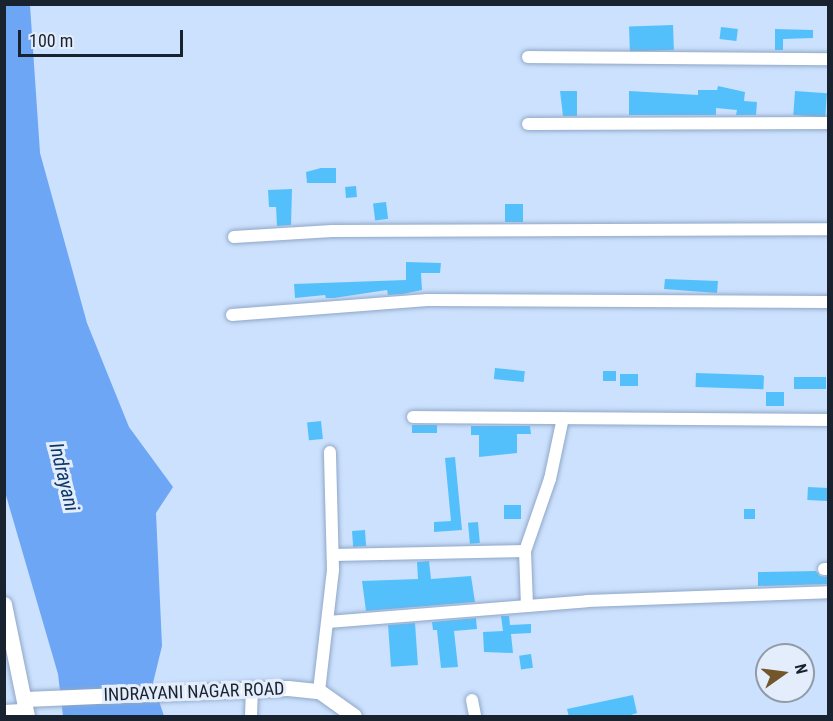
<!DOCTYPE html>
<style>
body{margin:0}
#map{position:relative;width:833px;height:721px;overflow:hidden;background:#cce1fd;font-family:"Roboto Condensed",sans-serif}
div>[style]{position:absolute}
.water>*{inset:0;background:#6ca6f5}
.building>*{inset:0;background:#53c0fc;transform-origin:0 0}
.roads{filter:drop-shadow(0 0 2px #8fa7c8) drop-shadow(0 0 2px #8fa7c8)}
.minor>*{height:12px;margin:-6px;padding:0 6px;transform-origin:6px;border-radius:6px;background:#fff}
.tertiary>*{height:15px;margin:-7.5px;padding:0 7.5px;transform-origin:7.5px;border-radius:7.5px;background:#fff}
span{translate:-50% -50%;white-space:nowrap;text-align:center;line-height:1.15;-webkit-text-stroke:6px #e3edfb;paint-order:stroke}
.street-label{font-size:18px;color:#19222f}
.water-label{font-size:20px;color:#0e3667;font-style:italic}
.frame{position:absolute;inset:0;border:6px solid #19222f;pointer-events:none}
.north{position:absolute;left:755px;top:643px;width:60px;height:60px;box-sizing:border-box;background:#e3edfb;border:2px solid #929ca9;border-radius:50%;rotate:76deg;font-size:16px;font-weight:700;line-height:24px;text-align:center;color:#19222f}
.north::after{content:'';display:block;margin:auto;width:21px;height:27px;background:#73562a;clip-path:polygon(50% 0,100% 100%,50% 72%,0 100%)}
.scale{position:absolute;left:18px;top:30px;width:165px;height:27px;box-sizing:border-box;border:3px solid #19222f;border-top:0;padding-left:8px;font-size:18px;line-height:21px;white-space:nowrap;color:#19222f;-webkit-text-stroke:4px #e3edfb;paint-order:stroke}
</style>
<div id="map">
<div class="water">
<i style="clip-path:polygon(5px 5px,30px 5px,40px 153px,87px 323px,129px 427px,173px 487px,156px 513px,162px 646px,153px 683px,164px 716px,63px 716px,58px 674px,5px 492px)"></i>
</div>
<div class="building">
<i style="left:673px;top:25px;width:25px;height:44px;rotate:88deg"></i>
<i style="left:721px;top:27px;width:17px;height:12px;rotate:7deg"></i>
<i style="clip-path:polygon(775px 29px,813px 30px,813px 38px,783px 39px,783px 50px,775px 50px)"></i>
<i style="clip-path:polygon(718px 86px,745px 92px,744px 101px,757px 102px,756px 115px,736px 115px,737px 110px,716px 108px,716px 115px,629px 115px,629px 91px,698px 95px,698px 90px,717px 90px)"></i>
<i style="clip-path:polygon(560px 91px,577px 91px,577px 116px,563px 116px)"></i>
<i style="left:795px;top:91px;width:32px;height:24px;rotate:4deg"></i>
<i style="clip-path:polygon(321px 168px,336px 168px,336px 183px,307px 183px,306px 172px)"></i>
<i style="left:356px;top:186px;width:11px;height:11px;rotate:85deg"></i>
<i style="clip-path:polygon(292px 189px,291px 225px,277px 226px,276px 207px,269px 207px,268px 190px)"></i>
<i style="left:386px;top:202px;width:17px;height:13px;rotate:83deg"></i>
<i style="left:505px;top:204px;width:18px;height:18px"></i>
<i style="clip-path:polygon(406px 262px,441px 263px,440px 273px,421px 273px,422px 290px,403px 294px,388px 295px,387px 290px,334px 298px,326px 298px,325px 295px,295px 298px,294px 284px,406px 280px)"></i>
<i style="clip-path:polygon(665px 279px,718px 281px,717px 293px,664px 289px)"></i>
<i style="left:495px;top:368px;width:30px;height:11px;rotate:6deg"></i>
<i style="left:616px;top:371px;width:10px;height:13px;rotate:90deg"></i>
<i style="left:696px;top:373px;width:68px;height:14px;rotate:2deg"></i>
<i style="left:620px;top:374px;width:18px;height:12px"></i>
<i style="left:794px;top:377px;width:32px;height:12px"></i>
<i style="left:766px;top:392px;width:18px;height:14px"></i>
<i style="left:321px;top:421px;width:18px;height:14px;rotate:84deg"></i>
<i style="left:412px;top:425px;width:25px;height:8px"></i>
<i style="clip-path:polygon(471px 426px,530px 426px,531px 434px,517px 434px,517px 453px,479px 457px,479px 435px,471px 435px)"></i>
<i style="clip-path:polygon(455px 457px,462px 530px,434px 532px,434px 522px,451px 521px,445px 458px)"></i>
<i style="left:808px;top:487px;width:20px;height:13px;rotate:3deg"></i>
<i style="left:521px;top:505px;width:14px;height:17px;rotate:90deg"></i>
<i style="left:744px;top:509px;width:11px;height:10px"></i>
<i style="left:478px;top:522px;width:21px;height:10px;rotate:85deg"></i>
<i style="left:365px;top:530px;width:16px;height:13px;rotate:86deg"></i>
<i style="clip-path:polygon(429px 561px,431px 579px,471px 576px,475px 602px,366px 611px,362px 581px,418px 579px,417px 562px)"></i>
<i style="clip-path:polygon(816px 571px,820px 576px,828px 577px,828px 584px,758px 586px,758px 572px)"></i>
<i style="clip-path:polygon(501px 616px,509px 616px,510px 625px,531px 624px,531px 633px,511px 634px,513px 653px,484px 652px,483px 632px,503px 631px)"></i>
<i style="clip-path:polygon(476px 618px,477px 629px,454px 631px,458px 667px,441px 668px,437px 630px,433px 630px,432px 622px)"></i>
<i style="left:415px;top:623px;width:42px;height:27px;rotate:86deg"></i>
<i style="left:531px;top:654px;width:14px;height:12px;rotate:82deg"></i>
<i style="clip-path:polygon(633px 695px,637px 713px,625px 717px,569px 717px,567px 709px)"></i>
</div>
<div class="roads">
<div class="minor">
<i style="left:528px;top:57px;width:300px;rotate:0.4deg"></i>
<i style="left:528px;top:124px;width:300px;rotate:-0.2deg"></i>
<i style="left:234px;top:237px;width:98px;rotate:-3.5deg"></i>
<i style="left:332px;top:231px;width:496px;rotate:-0.2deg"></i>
<i style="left:232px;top:315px;width:196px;rotate:-4.4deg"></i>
<i style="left:427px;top:300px;width:401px;rotate:0.3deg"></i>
<i style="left:413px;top:417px;width:415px;rotate:0.4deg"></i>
<i style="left:525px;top:551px;width:76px;rotate:-70.9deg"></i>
<i style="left:550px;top:479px;width:62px;rotate:-78deg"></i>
<i style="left:333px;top:555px;width:192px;rotate:-1.2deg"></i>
<i style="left:525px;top:551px;width:55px;rotate:87.9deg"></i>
<i style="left:824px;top:569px;width:4px"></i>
<i style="left:328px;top:622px;width:260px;rotate:-4.6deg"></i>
<i style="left:587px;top:601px;width:241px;rotate:-2.1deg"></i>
<i style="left:319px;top:691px;width:122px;rotate:-83.4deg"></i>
<i style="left:333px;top:570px;width:118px;rotate:-91.5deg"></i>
<i style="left:472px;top:700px;width:16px;rotate:79deg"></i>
<i style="left:4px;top:711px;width:22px;rotate:-3deg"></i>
<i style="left:251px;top:716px;width:28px;rotate:-88deg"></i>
</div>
<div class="tertiary">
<i style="left:4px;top:604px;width:114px;rotate:78.4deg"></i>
<i style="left:25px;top:699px;width:263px;rotate:-2.4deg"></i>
<i style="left:288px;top:688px;width:31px;rotate:6deg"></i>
<i style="left:319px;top:691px;width:43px;rotate:35.5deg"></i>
</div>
</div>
<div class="street-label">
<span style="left:194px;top:692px;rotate:-2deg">INDRAYANI NAGAR ROAD</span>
</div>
<div class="water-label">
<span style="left:64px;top:477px;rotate:76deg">Indrayani</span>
</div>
<div class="frame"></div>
<div class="north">N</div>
<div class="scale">100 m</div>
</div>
